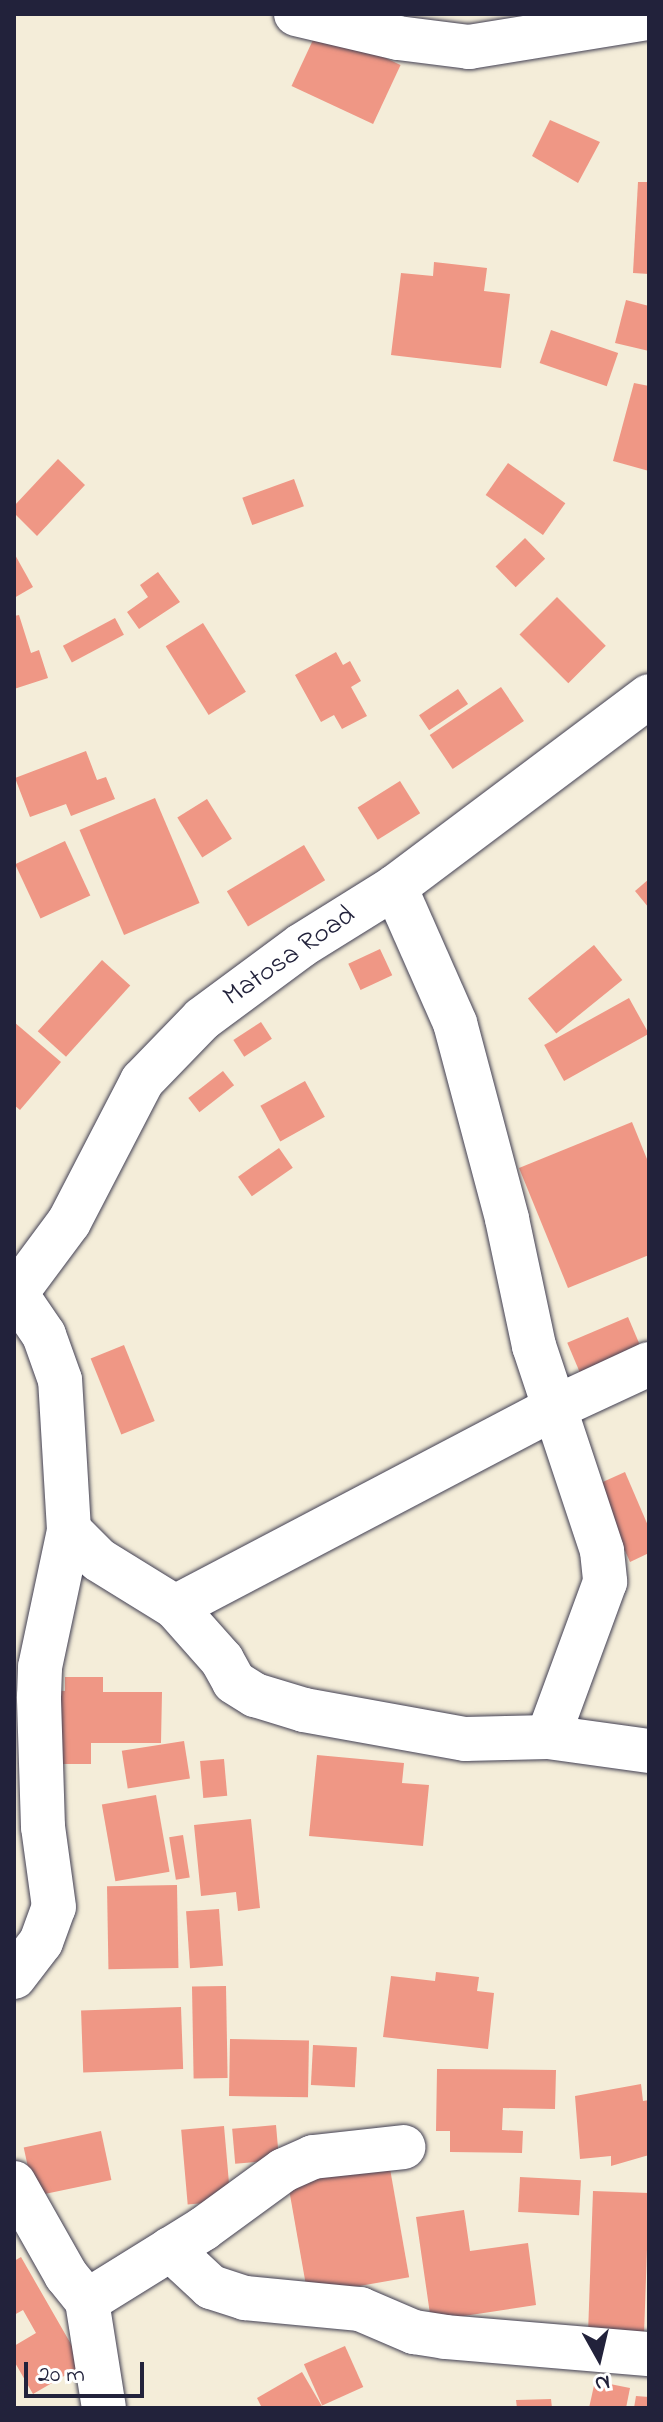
<!DOCTYPE html>
<style>
body{margin:0}
#map{position:relative;width:663px;height:2422px;overflow:hidden;background:#f4edd9;font-family:"Indie Flower",sans-serif}
div>[style]{position:absolute}
.building>*{inset:0;background:#ef9785;transform-origin:0 0}
.roads{filter:drop-shadow(0 0 2px #424053) drop-shadow(0 0 2px #424053)}
.minor>*{height:44px;margin:-22px;padding:0 22px;transform-origin:22px;border-radius:22px;background:#fff}
span{translate:-50% -50%;white-space:nowrap;text-align:center;line-height:1.15;-webkit-text-stroke:8px #fff;paint-order:stroke}
.street-label{font-size:28px;color:#22223b}
.frame{position:absolute;inset:0;border:16px solid #22223b;pointer-events:none}
.north{position:absolute;left:559px;top:2318px;width:80px;height:80px;-webkit-text-stroke:6px #fff;paint-order:stroke;rotate:172deg;font-size:22px;font-weight:700;line-height:32px;text-align:center;color:#22223b}
.north::after{content:'';display:block;margin:auto;width:28px;height:36px;background:#22223b;clip-path:polygon(50% 0,100% 100%,50% 72%,0 100%)}
.scale{position:absolute;left:24px;top:2362px;width:120px;height:36px;box-sizing:border-box;border:4px solid #22223b;border-top:0;padding-left:10px;font-size:24px;line-height:28px;white-space:nowrap;color:#22223b;-webkit-text-stroke:6px #fff;paint-order:stroke}
</style>
<div id="map">
<div class="building">
<i style="left:319px;top:27px;width:90px;height:65px;rotate:25deg"></i>
<i style="clip-path:polygon(550px 120px,600px 142px,578px 183px,532px 156px)"></i>
<i style="clip-path:polygon(638px 182px,649px 182px,649px 274px,633px 273px)"></i>
<i style="clip-path:polygon(434px 262px,487px 268px,484px 291px,510px 294px,501px 368px,391px 355px,401px 273px,433px 276px)"></i>
<i style="clip-path:polygon(626px 300px,649px 306px,649px 351px,615px 343px)"></i>
<i style="left:551px;top:330px;width:71px;height:35px;rotate:19deg"></i>
<i style="clip-path:polygon(634px 383px,649px 386px,649px 471px,613px 461px)"></i>
<i style="clip-path:polygon(58px 459px,85px 485px,37px 536px,14px 513px,14px 506px)"></i>
<i style="left:508px;top:463px;width:70px;height:39px;rotate:35deg"></i>
<i style="left:294px;top:479px;width:29px;height:55px;rotate:70deg"></i>
<i style="left:525px;top:538px;width:29px;height:41px;rotate:46deg"></i>
<i style="clip-path:polygon(14px 553px,33px 587px,14px 598px)"></i>
<i style="clip-path:polygon(158px 572px,180px 602px,139px 629px,127px 612px,148px 597px,140px 585px)"></i>
<i style="left:557px;top:597px;width:69px;height:53px;rotate:45deg"></i>
<i style="clip-path:polygon(19px 615px,31px 653px,39px 650px,48px 678px,14px 689px,14px 616px)"></i>
<i style="left:115px;top:618px;width:19px;height:59px;rotate:62deg"></i>
<i style="left:203px;top:623px;width:81px;height:44px;rotate:58deg"></i>
<i style="clip-path:polygon(336px 652px,343px 665px,350px 661px,361px 681px,351px 687px,367px 716px,342px 729px,334px 715px,321px 722px,295px 675px)"></i>
<i style="left:501px;top:687px;width:41px;height:86px;rotate:56deg"></i>
<i style="left:458px;top:689px;width:18px;height:47px;rotate:56deg"></i>
<i style="clip-path:polygon(86px 751px,97px 780px,106px 777px,115px 799px,71px 816px,66px 804px,30px 817px,15px 778px)"></i>
<i style="left:400px;top:781px;width:38px;height:50px;rotate:58deg"></i>
<i style="left:155px;top:798px;width:114px;height:82px;rotate:67deg"></i>
<i style="left:207px;top:799px;width:47px;height:35px;rotate:58deg"></i>
<i style="left:65px;top:841px;width:60px;height:55px;rotate:65deg"></i>
<i style="left:304px;top:845px;width:41px;height:90px;rotate:59deg"></i>
<i style="clip-path:polygon(649px 879px,649px 908px,635px 891px)"></i>
<i style="left:594px;top:945px;width:45px;height:85px;rotate:51deg"></i>
<i style="left:380px;top:949px;width:29px;height:35px;rotate:65deg"></i>
<i style="left:102px;top:960px;width:38px;height:96px;rotate:42deg"></i>
<i style="left:629px;top:998px;width:41px;height:97px;rotate:61deg"></i>
<i style="clip-path:polygon(14px 1022px,61px 1062px,20px 1110px,14px 1105px)"></i>
<i style="left:261px;top:1022px;width:20px;height:33px;rotate:57deg"></i>
<i style="left:223px;top:1071px;width:18px;height:44px;rotate:52deg"></i>
<i style="left:305px;top:1081px;width:41px;height:51px;rotate:61deg"></i>
<i style="clip-path:polygon(632px 1122px,649px 1164px,649px 1255px,568px 1288px,519px 1168px)"></i>
<i style="left:279px;top:1148px;width:24px;height:50px;rotate:55deg"></i>
<i style="left:628px;top:1317px;width:41px;height:66px;rotate:67deg"></i>
<i style="left:124px;top:1345px;width:82px;height:36px;rotate:68deg"></i>
<i style="clip-path:polygon(625px 1472px,649px 1528px,649px 1553px,630px 1562px,596px 1485px)"></i>
<i style="clip-path:polygon(65px 1677px,103px 1677px,103px 1692px,162px 1692px,161px 1743px,91px 1743px,91px 1764px,48px 1764px,49px 1690px,65px 1691px)"></i>
<i style="left:184px;top:1741px;width:38px;height:63px;rotate:81deg"></i>
<i style="clip-path:polygon(317px 1755px,404px 1763px,402px 1783px,429px 1785px,423px 1846px,309px 1836px)"></i>
<i style="left:224px;top:1759px;width:37px;height:24px;rotate:85deg"></i>
<i style="left:156px;top:1795px;width:78px;height:55px;rotate:80deg"></i>
<i style="clip-path:polygon(251px 1819px,260px 1908px,238px 1911px,236px 1892px,201px 1896px,194px 1825px)"></i>
<i style="left:183px;top:1835px;width:43px;height:14px;rotate:81deg"></i>
<i style="left:177px;top:1885px;width:83px;height:70px;rotate:89deg"></i>
<i style="left:219px;top:1909px;width:57px;height:33px;rotate:86deg"></i>
<i style="clip-path:polygon(436px 1972px,479px 1977px,477px 1991px,494px 1993px,488px 2049px,383px 2037px,391px 1976px,435px 1981px)"></i>
<i style="left:226px;top:1986px;width:92px;height:34px;rotate:89deg"></i>
<i style="left:181px;top:2007px;width:62px;height:100px;rotate:88deg"></i>
<i style="left:230px;top:2039px;width:79px;height:57px;rotate:1deg"></i>
<i style="left:313px;top:2045px;width:44px;height:40px;rotate:3deg"></i>
<i style="clip-path:polygon(437px 2069px,556px 2070px,555px 2109px,503px 2108px,502px 2130px,523px 2131px,522px 2153px,450px 2152px,450px 2131px,436px 2131px)"></i>
<i style="clip-path:polygon(641px 2084px,643px 2101px,649px 2100px,649px 2155px,611px 2166px,611px 2156px,580px 2159px,575px 2096px)"></i>
<i style="left:276px;top:2125px;width:35px;height:44px;rotate:85deg"></i>
<i style="left:224px;top:2126px;width:75px;height:43px;rotate:85deg"></i>
<i style="left:101px;top:2131px;width:50px;height:79px;rotate:78deg"></i>
<i style="left:389px;top:2163px;width:116px;height:103px;rotate:80deg"></i>
<i style="left:520px;top:2177px;width:61px;height:35px;rotate:3deg"></i>
<i style="left:593px;top:2191px;width:56px;height:143px;rotate:2deg"></i>
<i style="clip-path:polygon(464px 2210px,470px 2251px,528px 2243px,536px 2305px,431px 2321px,416px 2217px)"></i>
<i style="clip-path:polygon(21px 2257px,83px 2365px,33px 2394px,14px 2361px,14px 2346px,36px 2333px,23px 2310px,14px 2315px,14px 2261px)"></i>
<i style="left:345px;top:2346px;width:45px;height:45px;rotate:66deg"></i>
<i style="clip-path:polygon(302px 2372px,323px 2408px,262px 2408px,257px 2398px)"></i>
<i style="clip-path:polygon(595px 2381px,630px 2388px,626px 2408px,589px 2408px)"></i>
<i style="clip-path:polygon(636px 2396px,649px 2397px,649px 2408px,634px 2408px)"></i>
<i style="clip-path:polygon(551px 2399px,552px 2408px,517px 2408px,516px 2400px)"></i>
</div>
<div class="roads">
<div class="minor">
<i style="left:296px;top:14px;width:105px;rotate:13.2deg"></i>
<i style="left:398px;top:38px;width:72px;rotate:7.2deg"></i>
<i style="left:469px;top:47px;width:182px;rotate:-9.2deg"></i>
<i style="left:395px;top:887px;width:149px;rotate:66.2deg"></i>
<i style="left:455px;top:1023px;width:203px;rotate:75.1deg"></i>
<i style="left:507px;top:1219px;width:130px;rotate:78deg"></i>
<i style="left:534px;top:1346px;width:216px;rotate:71.6deg"></i>
<i style="left:602px;top:1551px;width:31px;rotate:84deg"></i>
<i style="left:605px;top:1582px;width:165px;rotate:110.2deg"></i>
<i style="left:14px;top:1296px;width:92px;rotate:-53.4deg"></i>
<i style="left:69px;top:1222px;width:159px;rotate:-62.6deg"></i>
<i style="left:142px;top:1081px;width:86px;rotate:-45.9deg"></i>
<i style="left:202px;top:1019px;width:124px;rotate:-36.5deg"></i>
<i style="left:302px;top:945px;width:110px;rotate:-31.9deg"></i>
<i style="left:395px;top:887px;width:318px;rotate:-36.9deg"></i>
<i style="left:69px;top:1530px;width:42px;rotate:45deg"></i>
<i style="left:99px;top:1560px;width:89px;rotate:31.7deg"></i>
<i style="left:175px;top:1607px;width:71px;rotate:48.4deg"></i>
<i style="left:222px;top:1660px;width:25px;rotate:61deg"></i>
<i style="left:234px;top:1682px;width:25px;rotate:32deg"></i>
<i style="left:255px;top:1695px;width:51px;rotate:17deg"></i>
<i style="left:304px;top:1710px;width:164px;rotate:10.2deg"></i>
<i style="left:465px;top:1739px;width:83px;rotate:-1.4deg"></i>
<i style="left:548px;top:1737px;width:102px;rotate:7.9deg"></i>
<i style="left:175px;top:1607px;width:426px;rotate:-27.7deg"></i>
<i style="left:552px;top:1409px;width:107px;rotate:-24.9deg"></i>
<i style="left:14px;top:1977px;width:44px;rotate:-52.4deg"></i>
<i style="left:41px;top:1942px;width:37px;rotate:-70deg"></i>
<i style="left:54px;top:1907px;width:81px;rotate:-97.8deg"></i>
<i style="left:43px;top:1827px;width:130px;rotate:-91.8deg"></i>
<i style="left:39px;top:1697px;width:30px;rotate:-88deg"></i>
<i style="left:40px;top:1667px;width:140px;rotate:-78deg"></i>
<i style="left:69px;top:1530px;width:150px;rotate:-93.4deg"></i>
<i style="left:60px;top:1380px;width:48px;rotate:-109.6deg"></i>
<i style="left:44px;top:1335px;width:50px;rotate:-124.3deg"></i>
<i style="left:14px;top:2183px;width:106px;rotate:60.5deg"></i>
<i style="left:66px;top:2275px;width:33px;rotate:51deg"></i>
<i style="left:87px;top:2301px;width:108px;rotate:81deg"></i>
<i style="left:170px;top:2249px;width:56px;rotate:42.8deg"></i>
<i style="left:211px;top:2287px;width:36px;rotate:18deg"></i>
<i style="left:245px;top:2298px;width:116px;rotate:5.5deg"></i>
<i style="left:360px;top:2309px;width:59px;rotate:23.1deg"></i>
<i style="left:414px;top:2332px;width:31px;rotate:9deg"></i>
<i style="left:445px;top:2337px;width:205px;rotate:4.8deg"></i>
<i style="left:87px;top:2301px;width:137px;rotate:-31.8deg"></i>
<i style="left:203px;top:2229px;width:100px;rotate:-36.1deg"></i>
<i style="left:284px;top:2170px;width:32px;rotate:-24deg"></i>
<i style="left:313px;top:2157px;width:91px;rotate:-6.3deg"></i>
</div>
</div>
<div class="street-label">
<span style="left:290px;top:957px;rotate:-35deg">Matosa Road</span>
</div>
<div class="frame"></div>
<div class="north">N</div>
<div class="scale">20 m</div>
</div>
